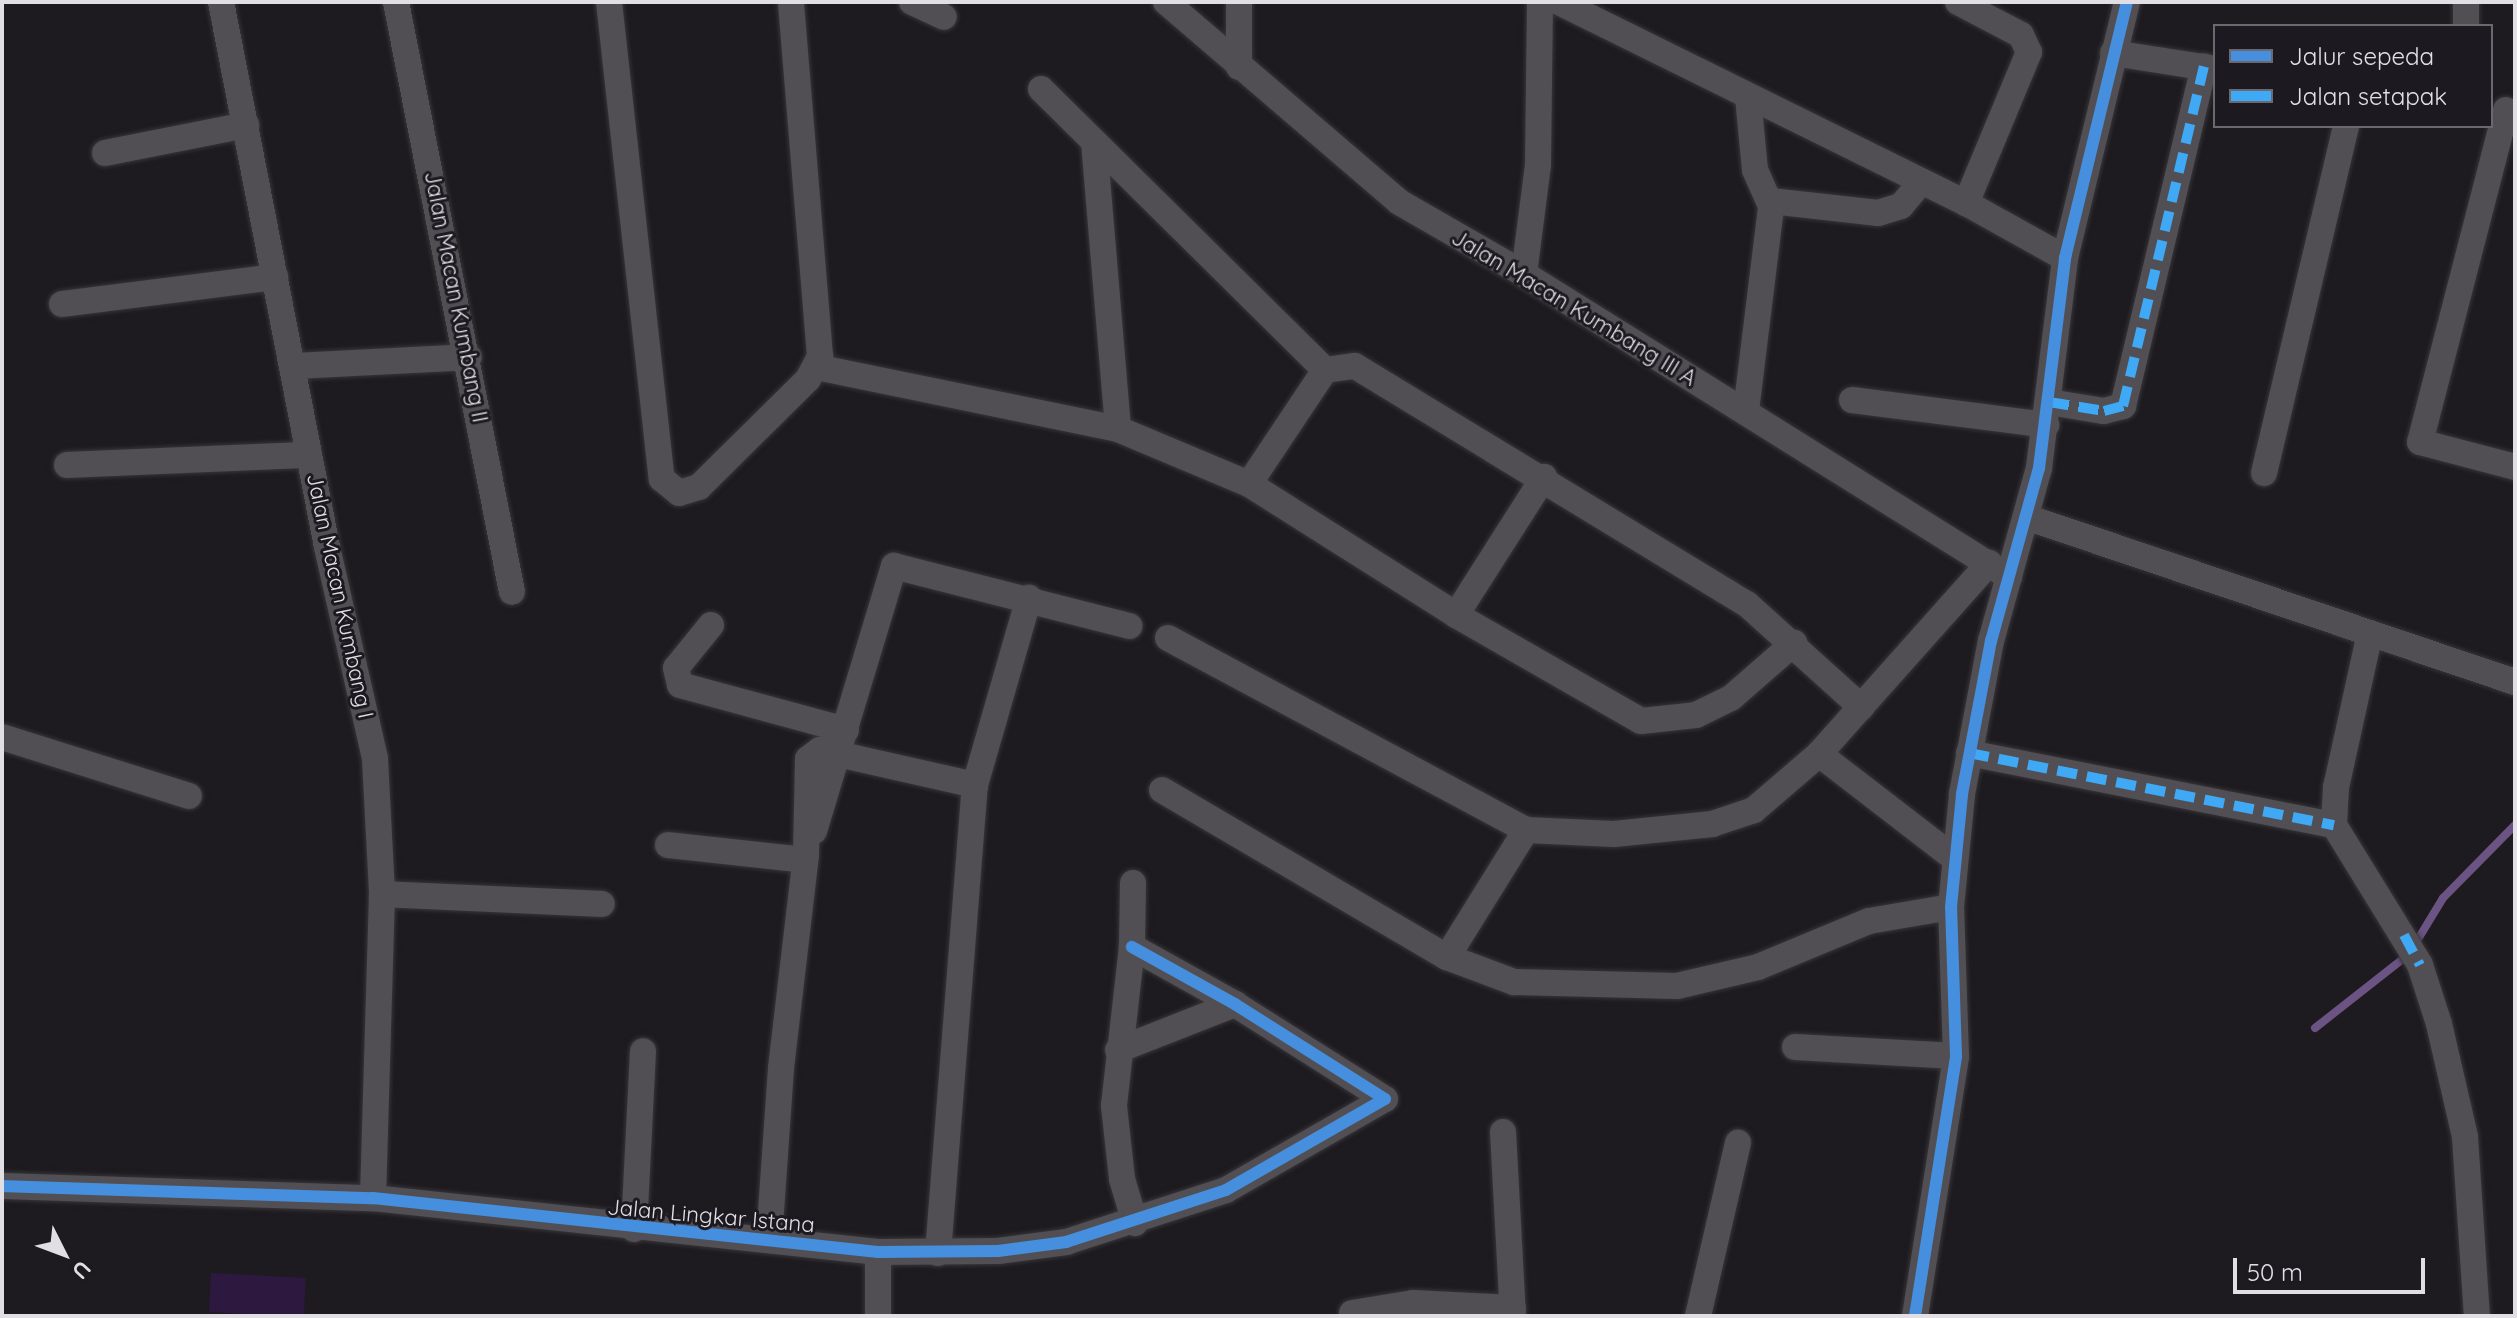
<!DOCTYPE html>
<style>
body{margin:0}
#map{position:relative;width:2517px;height:1318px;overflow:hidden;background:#1d1b1f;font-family:Quicksand,sans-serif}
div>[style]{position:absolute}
.green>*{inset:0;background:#2d1840;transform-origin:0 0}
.stream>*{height:8px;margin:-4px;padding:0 4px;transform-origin:4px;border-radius:4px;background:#6b5383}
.roads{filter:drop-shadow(0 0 2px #363539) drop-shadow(0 0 2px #363539)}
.street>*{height:26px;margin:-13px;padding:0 13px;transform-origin:13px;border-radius:13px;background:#514f53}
.quiet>*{height:10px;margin-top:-5px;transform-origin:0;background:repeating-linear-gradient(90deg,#3fa9f5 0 20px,transparent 0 30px)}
.cycleway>*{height:12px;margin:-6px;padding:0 6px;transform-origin:6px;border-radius:6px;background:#468fdf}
span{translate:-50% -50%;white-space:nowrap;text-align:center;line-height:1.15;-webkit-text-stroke:6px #1d1921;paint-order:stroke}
.street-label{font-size:22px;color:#e1dee4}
.frame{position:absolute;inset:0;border:4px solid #e1dee4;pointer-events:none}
.legend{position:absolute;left:2213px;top:24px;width:280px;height:104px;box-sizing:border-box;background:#1d1921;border:2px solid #6b686f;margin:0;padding:10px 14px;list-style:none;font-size:24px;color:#e1dee4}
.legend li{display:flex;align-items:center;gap:16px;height:40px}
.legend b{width:40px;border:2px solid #6b686f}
.north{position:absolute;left:24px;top:1214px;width:80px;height:80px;-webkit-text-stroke:6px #1d1921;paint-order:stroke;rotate:132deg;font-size:22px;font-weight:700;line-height:32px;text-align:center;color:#e1dee4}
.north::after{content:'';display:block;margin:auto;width:28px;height:36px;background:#e1dee4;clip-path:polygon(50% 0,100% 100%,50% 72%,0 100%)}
.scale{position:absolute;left:2233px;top:1258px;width:192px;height:36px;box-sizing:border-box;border:4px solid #e1dee4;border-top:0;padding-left:10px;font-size:24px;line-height:28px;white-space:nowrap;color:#e1dee4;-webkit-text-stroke:6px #1d1921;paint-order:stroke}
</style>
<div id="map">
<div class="green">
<i style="left:211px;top:1273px;width:95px;height:39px;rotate:3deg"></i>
</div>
<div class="stream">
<i style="left:2315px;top:1028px;width:120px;rotate:-38.2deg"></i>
<i style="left:2409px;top:954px;width:66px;rotate:-58.7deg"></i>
<i style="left:2443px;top:898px;width:103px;rotate:-45.4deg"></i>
</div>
<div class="roads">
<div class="street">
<i style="left:221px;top:2px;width:555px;rotate:78.99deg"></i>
<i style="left:327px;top:547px;width:217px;rotate:77.2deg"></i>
<i style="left:375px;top:759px;width:135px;rotate:87deg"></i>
<i style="left:382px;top:894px;width:304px;rotate:91.7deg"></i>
<i style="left:396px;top:2px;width:601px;rotate:78.88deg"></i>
<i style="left:609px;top:2px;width:480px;rotate:83.7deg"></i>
<i style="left:662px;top:479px;width:22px;rotate:39deg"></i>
<i style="left:679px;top:493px;width:21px;rotate:-17deg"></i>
<i style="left:699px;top:487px;width:153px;rotate:-44.7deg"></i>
<i style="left:808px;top:379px;width:26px;rotate:-62deg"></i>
<i style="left:820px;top:356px;width:355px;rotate:-94.7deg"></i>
<i style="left:912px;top:2px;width:35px;rotate:25deg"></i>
<i style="left:1166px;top:2px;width:307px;rotate:40.6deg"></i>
<i style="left:1399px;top:202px;width:144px;rotate:29.9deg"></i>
<i style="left:1524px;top:274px;width:572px;rotate:31.99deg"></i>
<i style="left:1559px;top:2px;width:454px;rotate:26.3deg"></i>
<i style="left:1966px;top:203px;width:113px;rotate:29.1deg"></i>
<i style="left:1958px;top:2px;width:71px;rotate:27.6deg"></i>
<i style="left:2021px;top:35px;width:19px;rotate:65deg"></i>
<i style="left:2029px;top:52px;width:164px;rotate:112.6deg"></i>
<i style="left:2466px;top:26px;width:24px;rotate:-90deg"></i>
<i style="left:2113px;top:53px;width:103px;rotate:8.9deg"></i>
<i style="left:1239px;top:67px;width:65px;rotate:-90deg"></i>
<i style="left:1041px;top:89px;width:400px;rotate:44.7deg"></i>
<i style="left:2506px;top:110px;width:343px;rotate:104.5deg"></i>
<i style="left:2420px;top:442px;width:98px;rotate:14.7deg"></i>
<i style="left:1094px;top:142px;width:288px;rotate:85.2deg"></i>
<i style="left:105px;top:153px;width:144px;rotate:-11.2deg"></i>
<i style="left:1771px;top:201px;width:108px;rotate:6.4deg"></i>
<i style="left:1878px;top:213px;width:24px;rotate:-17deg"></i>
<i style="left:1901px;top:206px;width:31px;rotate:-50deg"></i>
<i style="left:1524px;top:274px;width:110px;rotate:-82.7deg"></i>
<i style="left:1538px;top:165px;width:163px;rotate:-89.3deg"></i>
<i style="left:62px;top:304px;width:215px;rotate:-7.2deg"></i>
<i style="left:293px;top:366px;width:176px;rotate:-2.9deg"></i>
<i style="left:816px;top:367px;width:308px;rotate:11.6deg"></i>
<i style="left:1118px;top:429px;width:142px;rotate:22.8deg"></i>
<i style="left:1249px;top:484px;width:245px;rotate:32.3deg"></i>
<i style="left:1456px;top:615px;width:213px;rotate:29.8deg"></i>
<i style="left:1641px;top:721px;width:55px;rotate:-6.2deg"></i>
<i style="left:1696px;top:715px;width:39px;rotate:-26deg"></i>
<i style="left:1731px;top:698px;width:84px;rotate:-41.1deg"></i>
<i style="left:1852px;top:400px;width:196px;rotate:7.3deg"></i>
<i style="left:2049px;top:402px;width:56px;rotate:9.3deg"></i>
<i style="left:2104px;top:411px;width:20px;rotate:-15deg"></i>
<i style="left:2123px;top:406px;width:349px;rotate:-76.6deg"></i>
<i style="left:1746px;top:411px;width:207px;rotate:-83deg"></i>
<i style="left:1771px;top:206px;width:39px;rotate:-114deg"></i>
<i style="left:1755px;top:170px;width:73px;rotate:-95.5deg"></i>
<i style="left:67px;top:465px;width:242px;rotate:-2.4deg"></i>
<i style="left:2264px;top:473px;width:357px;rotate:-76.7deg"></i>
<i style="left:1249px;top:484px;width:137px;rotate:-56.3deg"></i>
<i style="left:1325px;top:370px;width:30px;rotate:-8deg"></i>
<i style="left:1355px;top:366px;width:459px;rotate:31.3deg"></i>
<i style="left:1747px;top:604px;width:154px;rotate:42.1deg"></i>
<i style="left:2026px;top:517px;width:516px;rotate:18.65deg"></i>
<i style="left:1456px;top:615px;width:164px;rotate:-57.5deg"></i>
<i style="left:711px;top:625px;width:55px;rotate:129.1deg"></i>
<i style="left:676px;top:668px;width:17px;rotate:77deg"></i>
<i style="left:680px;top:685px;width:172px;rotate:15.2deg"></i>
<i style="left:2370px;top:633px;width:158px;rotate:102.4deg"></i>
<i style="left:2336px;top:787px;width:38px;rotate:93deg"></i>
<i style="left:2334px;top:825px;width:164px;rotate:58.4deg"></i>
<i style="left:2420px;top:965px;width:62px;rotate:72.1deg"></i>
<i style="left:2439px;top:1024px;width:116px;rotate:77deg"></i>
<i style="left:2465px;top:1137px;width:179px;rotate:86.2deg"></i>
<i style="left:1168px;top:638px;width:406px;rotate:28.2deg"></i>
<i style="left:1526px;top:830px;width:88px;rotate:2.6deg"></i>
<i style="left:1614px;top:834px;width:99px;rotate:-5.8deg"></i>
<i style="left:1712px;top:824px;width:44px;rotate:-18.4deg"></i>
<i style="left:1754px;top:810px;width:86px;rotate:-40.7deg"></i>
<i style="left:1819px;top:754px;width:256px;rotate:-48.3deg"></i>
<i style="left:2px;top:737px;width:196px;rotate:17.5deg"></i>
<i style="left:1969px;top:753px;width:372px;rotate:11.2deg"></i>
<i style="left:1819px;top:754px;width:170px;rotate:37.6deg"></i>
<i style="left:1162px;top:790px;width:330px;rotate:30.4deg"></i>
<i style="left:1447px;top:957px;width:72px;rotate:20.5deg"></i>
<i style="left:1514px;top:982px;width:163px;rotate:1.4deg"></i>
<i style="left:1677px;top:986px;width:83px;rotate:-13.2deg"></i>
<i style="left:1758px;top:967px;width:120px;rotate:-22.5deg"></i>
<i style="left:1869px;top:921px;width:83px;rotate:-9.7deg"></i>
<i style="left:814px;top:831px;width:277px;rotate:-73.2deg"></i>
<i style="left:894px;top:566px;width:243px;rotate:14.3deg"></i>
<i style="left:668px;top:845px;width:138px;rotate:6.2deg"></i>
<i style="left:1133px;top:883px;width:64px;rotate:90.9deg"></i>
<i style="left:1132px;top:947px;width:160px;rotate:96.5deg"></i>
<i style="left:1114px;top:1106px;width:73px;rotate:83.7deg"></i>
<i style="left:1122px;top:1179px;width:46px;rotate:73.5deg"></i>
<i style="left:382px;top:894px;width:220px;rotate:2.6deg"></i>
<i style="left:1447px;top:957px;width:150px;rotate:-58.1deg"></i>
<i style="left:1795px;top:1047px;width:161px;rotate:3.2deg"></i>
<i style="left:1118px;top:1050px;width:126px;rotate:-21.5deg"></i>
<i style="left:1503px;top:1132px;width:184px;rotate:86.9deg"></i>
<i style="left:2px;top:1186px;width:371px;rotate:1.9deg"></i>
<i style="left:373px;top:1198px;width:508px;rotate:6.1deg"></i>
<i style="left:878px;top:1252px;width:120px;rotate:-0.5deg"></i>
<i style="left:998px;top:1251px;width:69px;rotate:-7.5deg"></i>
<i style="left:1066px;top:1242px;width:168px;rotate:-18deg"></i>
<i style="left:1226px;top:1190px;width:183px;rotate:-29.8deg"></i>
<i style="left:1385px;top:1099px;width:178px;rotate:-147.7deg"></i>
<i style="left:1235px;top:1004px;width:118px;rotate:-151deg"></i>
<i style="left:634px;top:1229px;width:178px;rotate:-87.1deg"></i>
<i style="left:769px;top:1240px;width:172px;rotate:-86deg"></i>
<i style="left:781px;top:1068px;width:215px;rotate:-83.3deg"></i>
<i style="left:806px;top:854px;width:95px;rotate:-88.8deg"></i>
<i style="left:808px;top:759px;width:15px;rotate:-37deg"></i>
<i style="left:820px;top:750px;width:159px;rotate:12.7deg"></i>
<i style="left:938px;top:1253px;width:469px;rotate:-85.5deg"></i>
<i style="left:975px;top:785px;width:195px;rotate:-73.9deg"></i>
<i style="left:1352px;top:1313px;width:62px;rotate:-9.3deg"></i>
<i style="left:1413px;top:1303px;width:100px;rotate:2.9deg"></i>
<i style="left:878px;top:1316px;width:64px;rotate:-90deg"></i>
<i style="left:1698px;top:1316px;width:178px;rotate:-77deg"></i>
<i style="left:1915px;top:1316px;width:263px;rotate:-81deg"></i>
<i style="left:1956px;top:1056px;width:149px;rotate:-91.9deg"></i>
<i style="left:1951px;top:907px;width:114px;rotate:-84.4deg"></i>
<i style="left:1962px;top:794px;width:156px;rotate:-79.3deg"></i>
<i style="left:1991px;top:641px;width:180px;rotate:-74.5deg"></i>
<i style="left:2039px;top:468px;width:212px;rotate:-82.9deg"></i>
<i style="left:2065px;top:258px;width:263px;rotate:-76.4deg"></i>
</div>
</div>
<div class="quiet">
<i style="left:2049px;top:402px;width:56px;rotate:9.3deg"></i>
<i style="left:2104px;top:411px;width:20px;rotate:-15deg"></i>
<i style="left:2123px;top:406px;width:349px;rotate:-76.6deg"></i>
<i style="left:1969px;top:753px;width:372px;rotate:11.2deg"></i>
<i style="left:2404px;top:935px;width:34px;rotate:62deg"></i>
</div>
<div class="cycleway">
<i style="left:2px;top:1186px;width:371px;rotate:1.9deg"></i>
<i style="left:373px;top:1198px;width:508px;rotate:6.1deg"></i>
<i style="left:878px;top:1252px;width:120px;rotate:-0.5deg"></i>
<i style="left:998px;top:1251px;width:69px;rotate:-7.5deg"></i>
<i style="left:1066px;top:1242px;width:168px;rotate:-18deg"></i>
<i style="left:1226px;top:1190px;width:183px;rotate:-29.8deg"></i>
<i style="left:1385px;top:1099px;width:178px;rotate:-147.7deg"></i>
<i style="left:1235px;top:1004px;width:118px;rotate:-151deg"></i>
<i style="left:1915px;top:1316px;width:263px;rotate:-81deg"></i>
<i style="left:1956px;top:1056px;width:149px;rotate:-91.9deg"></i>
<i style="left:1951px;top:907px;width:114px;rotate:-84.4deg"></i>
<i style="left:1962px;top:794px;width:156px;rotate:-79.3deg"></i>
<i style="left:1991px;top:641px;width:180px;rotate:-74.5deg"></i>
<i style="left:2039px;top:468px;width:212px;rotate:-82.9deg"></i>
<i style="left:2065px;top:258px;width:263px;rotate:-76.4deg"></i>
</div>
<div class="street-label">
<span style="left:456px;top:297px;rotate:79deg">Jalan Macan Kumbang II</span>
<span style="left:1574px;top:308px;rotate:31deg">Jalan Macan Kumbang III A</span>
<span style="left:340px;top:596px;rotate:78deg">Jalan Macan Kumbang I</span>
<span style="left:711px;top:1216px;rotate:5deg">Jalan Lingkar Istana</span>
</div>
<div class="frame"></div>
<ul class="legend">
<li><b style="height:10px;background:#468fdf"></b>Jalur sepeda</li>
<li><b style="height:10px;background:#3fa9f5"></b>Jalan setapak</li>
</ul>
<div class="north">U</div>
<div class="scale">50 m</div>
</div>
